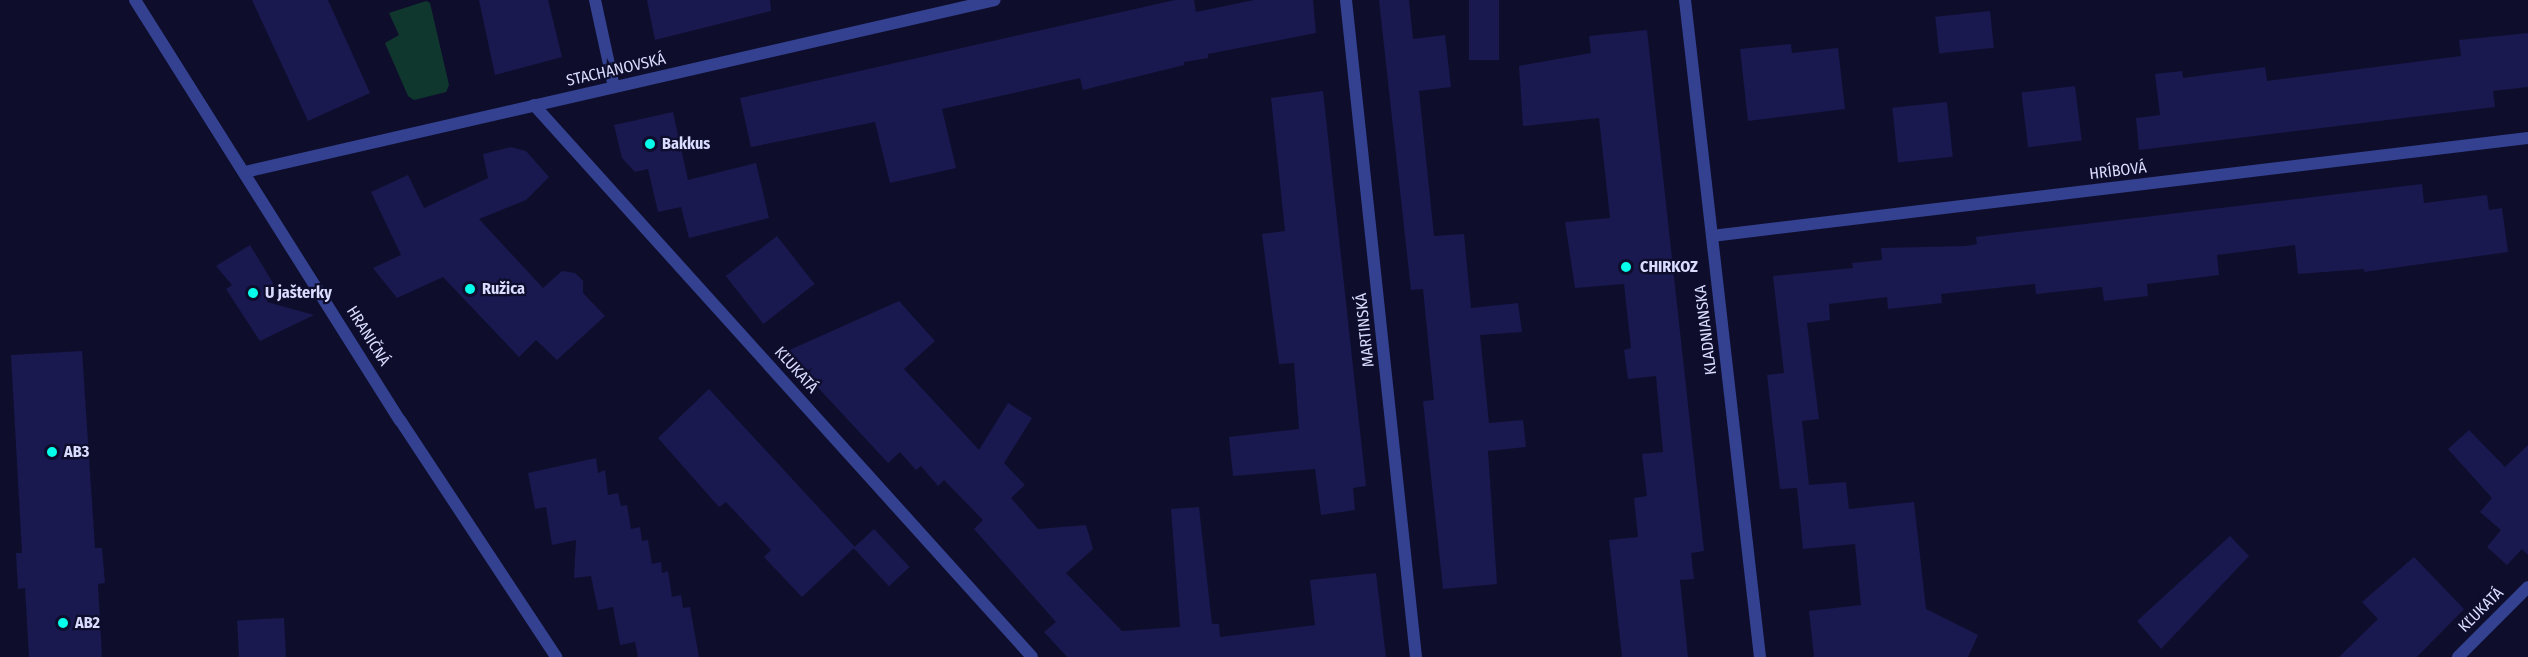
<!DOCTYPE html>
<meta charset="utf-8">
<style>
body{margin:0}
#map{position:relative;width:2528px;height:657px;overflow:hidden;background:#0e0e2c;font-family:"Fira Sans Condensed",sans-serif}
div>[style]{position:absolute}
.green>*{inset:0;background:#10372e}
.building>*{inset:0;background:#19184f;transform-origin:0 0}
.minor>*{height:12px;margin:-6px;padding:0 6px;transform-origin:6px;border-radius:6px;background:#344190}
.dots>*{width:16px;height:16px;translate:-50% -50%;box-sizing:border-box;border:3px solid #0e0e2c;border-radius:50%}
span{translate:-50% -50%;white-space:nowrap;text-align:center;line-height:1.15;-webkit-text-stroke:4.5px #0e0e2c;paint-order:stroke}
.street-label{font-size:16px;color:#d9dcff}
.poi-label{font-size:16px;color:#d9dcff;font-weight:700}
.left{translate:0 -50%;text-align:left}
</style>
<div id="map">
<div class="green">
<i style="clip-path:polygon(426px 1px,430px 3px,449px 85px,446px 92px,414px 100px,408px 96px,385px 43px,399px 35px,389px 13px)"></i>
</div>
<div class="building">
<i style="clip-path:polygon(252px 0,328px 0,370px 93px,308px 121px)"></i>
<i style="clip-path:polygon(479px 0,548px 0,562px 57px,495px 75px)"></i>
<i style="clip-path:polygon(647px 0,770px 0,771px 11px,655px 40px)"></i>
<i style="clip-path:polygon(1175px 0,1194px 0,1196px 12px,1254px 0,1313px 0,1316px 33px,1208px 54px,1208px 58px,1184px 62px,1184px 65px,1083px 90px,1080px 78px,942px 109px,956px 168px,890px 183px,875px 122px,751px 147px,740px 98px)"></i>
<i style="clip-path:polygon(1379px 0,1409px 0,1413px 39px,1445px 35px,1451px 87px,1419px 91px,1434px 236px,1464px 234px,1471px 308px,1518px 303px,1522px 332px,1480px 335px,1489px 423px,1523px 420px,1526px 447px,1488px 451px,1497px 584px,1443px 589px,1423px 401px,1434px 400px,1423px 289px,1411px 290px)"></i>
<i style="left:1469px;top:0;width:30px;height:60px"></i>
<i style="left:1990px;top:11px;width:37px;height:55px;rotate:84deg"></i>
<i style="clip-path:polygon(1647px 30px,1704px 551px,1691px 553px,1694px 579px,1680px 580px,1688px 657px,1622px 657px,1609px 540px,1638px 537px,1634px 498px,1647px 496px,1642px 454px,1663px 452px,1656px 376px,1628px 379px,1624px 350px,1631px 348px,1624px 284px,1575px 288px,1565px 222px,1610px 218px,1599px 118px,1523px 126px,1519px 66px,1591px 53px,1589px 36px)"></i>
<i style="clip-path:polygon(2528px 33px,2528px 87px,2493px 91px,2495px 107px,2139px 150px,2136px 118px,2160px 115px,2155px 74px,2182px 71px,2183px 78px,2265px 67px,2267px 81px,2461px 56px,2459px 40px)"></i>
<i style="clip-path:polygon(1791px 44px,1792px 53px,1838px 48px,1845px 109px,1748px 121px,1740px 49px)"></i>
<i style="left:2075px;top:86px;width:55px;height:54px;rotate:83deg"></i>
<i style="clip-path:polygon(1323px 91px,1366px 486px,1353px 488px,1355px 510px,1321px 515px,1315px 469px,1233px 476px,1229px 437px,1299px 429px,1294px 363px,1279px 364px,1262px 234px,1285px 231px,1271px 98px)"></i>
<i style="left:1947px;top:102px;width:55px;height:55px;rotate:84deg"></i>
<i style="clip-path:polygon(673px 112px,688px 180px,756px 163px,769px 218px,689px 238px,681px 207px,658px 212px,648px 169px,635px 172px,622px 158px,614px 125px)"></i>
<i style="clip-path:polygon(511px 147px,526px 151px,549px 177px,526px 200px,479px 219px,543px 288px,562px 271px,575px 273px,583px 281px,583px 293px,605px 316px,557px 360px,536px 340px,519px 357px,443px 277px,397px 298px,373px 268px,401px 255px,371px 192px,408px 175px,424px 208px,488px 178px,483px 154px)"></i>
<i style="clip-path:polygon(2422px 184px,2424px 203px,2487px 195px,2489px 210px,2502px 208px,2508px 252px,2364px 272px,2364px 269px,2298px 274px,2295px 245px,2217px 255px,2219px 275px,2147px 284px,2148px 296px,2104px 301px,2102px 287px,2036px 294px,2035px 284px,1941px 294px,1942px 303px,1888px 309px,1887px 297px,1829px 304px,1830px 320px,1807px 323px,1819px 419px,1802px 421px,1809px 485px,1846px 482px,1849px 509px,1914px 502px,1926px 609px,1978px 635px,1968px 657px,1814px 657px,1809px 611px,1861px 605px,1855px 544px,1803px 549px,1797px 488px,1780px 489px,1767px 375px,1784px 373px,1773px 276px,1853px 268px,1852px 263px,1882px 260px,1881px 248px,1966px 246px,1977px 244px,1976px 237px)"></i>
<i style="left:777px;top:236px;width:61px;height:65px;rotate:52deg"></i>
<i style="clip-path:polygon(250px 245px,273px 283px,267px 302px,314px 315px,260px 341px,226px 289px,232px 285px,216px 266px)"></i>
<i style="clip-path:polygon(899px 301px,935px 341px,904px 369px,979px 450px,1008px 403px,1032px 418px,1004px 463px,1025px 485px,1011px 498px,1038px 529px,1086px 525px,1093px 549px,1066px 573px,1122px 631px,1180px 627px,1171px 509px,1199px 507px,1212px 624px,1219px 624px,1220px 637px,1315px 625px,1310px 580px,1376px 573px,1386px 657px,1067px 657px,1044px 632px,1056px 622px,974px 529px,983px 520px,944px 480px,938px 486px,921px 466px,916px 470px,900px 452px,888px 463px,785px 352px)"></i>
<i style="clip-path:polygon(82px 351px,95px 548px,102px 548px,105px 583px,98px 584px,102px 657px,29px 657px,25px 588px,18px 589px,16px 553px,22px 553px,11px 355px)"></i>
<i style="clip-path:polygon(709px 389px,855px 547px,802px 597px,764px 557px,771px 550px,726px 502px,719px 507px,658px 438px)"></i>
<i style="clip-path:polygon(2469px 430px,2505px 467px,2528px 445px,2528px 555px,2522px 549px,2507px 565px,2487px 547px,2501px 530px,2480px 512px,2492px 498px,2448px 449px)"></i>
<i style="clip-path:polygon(596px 458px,598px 473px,605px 470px,608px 495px,618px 493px,621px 506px,627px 505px,631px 529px,640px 527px,642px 541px,648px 540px,652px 564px,661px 562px,662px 573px,668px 571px,672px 597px,681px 595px,683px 608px,690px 607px,699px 657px,638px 657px,635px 642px,620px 645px,613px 607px,598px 610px,591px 576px,574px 578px,576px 540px,552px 545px,546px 507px,535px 509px,528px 473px)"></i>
<i style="left:874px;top:529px;width:52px;height:28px;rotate:47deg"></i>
<i style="clip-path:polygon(2230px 536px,2249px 556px,2161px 649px,2137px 621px)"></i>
<i style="clip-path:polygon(2414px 557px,2464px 609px,2417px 657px,2339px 657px,2378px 619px,2362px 602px)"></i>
<i style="left:284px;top:618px;width:39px;height:47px;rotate:87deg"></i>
</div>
<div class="minor">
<i style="left:135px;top:0;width:497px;rotate:57.8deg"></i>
<i style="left:400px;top:420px;width:284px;rotate:56.6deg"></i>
<i style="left:595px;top:0;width:89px;rotate:77.7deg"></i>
<i style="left:1346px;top:0;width:661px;rotate:83.92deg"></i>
<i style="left:1685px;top:0;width:661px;rotate:83.49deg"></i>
<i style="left:534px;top:105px;width:743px;rotate:47.94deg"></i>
<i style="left:245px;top:172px;width:769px;rotate:-12.92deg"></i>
<i style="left:1712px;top:236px;width:822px;rotate:-6.85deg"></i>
<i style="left:2458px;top:657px;width:99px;rotate:-45deg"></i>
</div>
<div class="dots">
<i style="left:650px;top:144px;background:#05ffea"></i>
<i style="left:1626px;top:267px;background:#05ffea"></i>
<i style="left:470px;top:289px;background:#05ffea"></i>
<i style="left:253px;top:293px;background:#05ffea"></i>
<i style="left:52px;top:452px;background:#05ffea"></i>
<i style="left:63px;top:623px;background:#05ffea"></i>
</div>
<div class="street-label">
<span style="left:616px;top:70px;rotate:-13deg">STACHANOVSKÁ</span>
<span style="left:2118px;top:171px;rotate:-7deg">HRÍBOVÁ</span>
<span style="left:1365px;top:330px;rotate:-96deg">MARTINSKÁ</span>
<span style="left:1706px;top:330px;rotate:-97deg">KLADNIANSKA</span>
<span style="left:368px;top:336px;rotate:58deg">HRANIČNÁ</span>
<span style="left:796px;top:370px;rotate:48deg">KĽUKATÁ</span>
<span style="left:2481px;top:610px;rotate:-45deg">KĽUKATÁ</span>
</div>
<div class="poi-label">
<span class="left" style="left:662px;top:144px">Bakkus</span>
<span class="left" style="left:1640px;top:267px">CHIRKOZ</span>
<span class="left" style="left:482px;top:289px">Ružica</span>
<span class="left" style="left:265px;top:293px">U jašterky</span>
<span class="left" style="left:64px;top:452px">AB3</span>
<span class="left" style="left:75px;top:623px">AB2</span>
</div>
</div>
